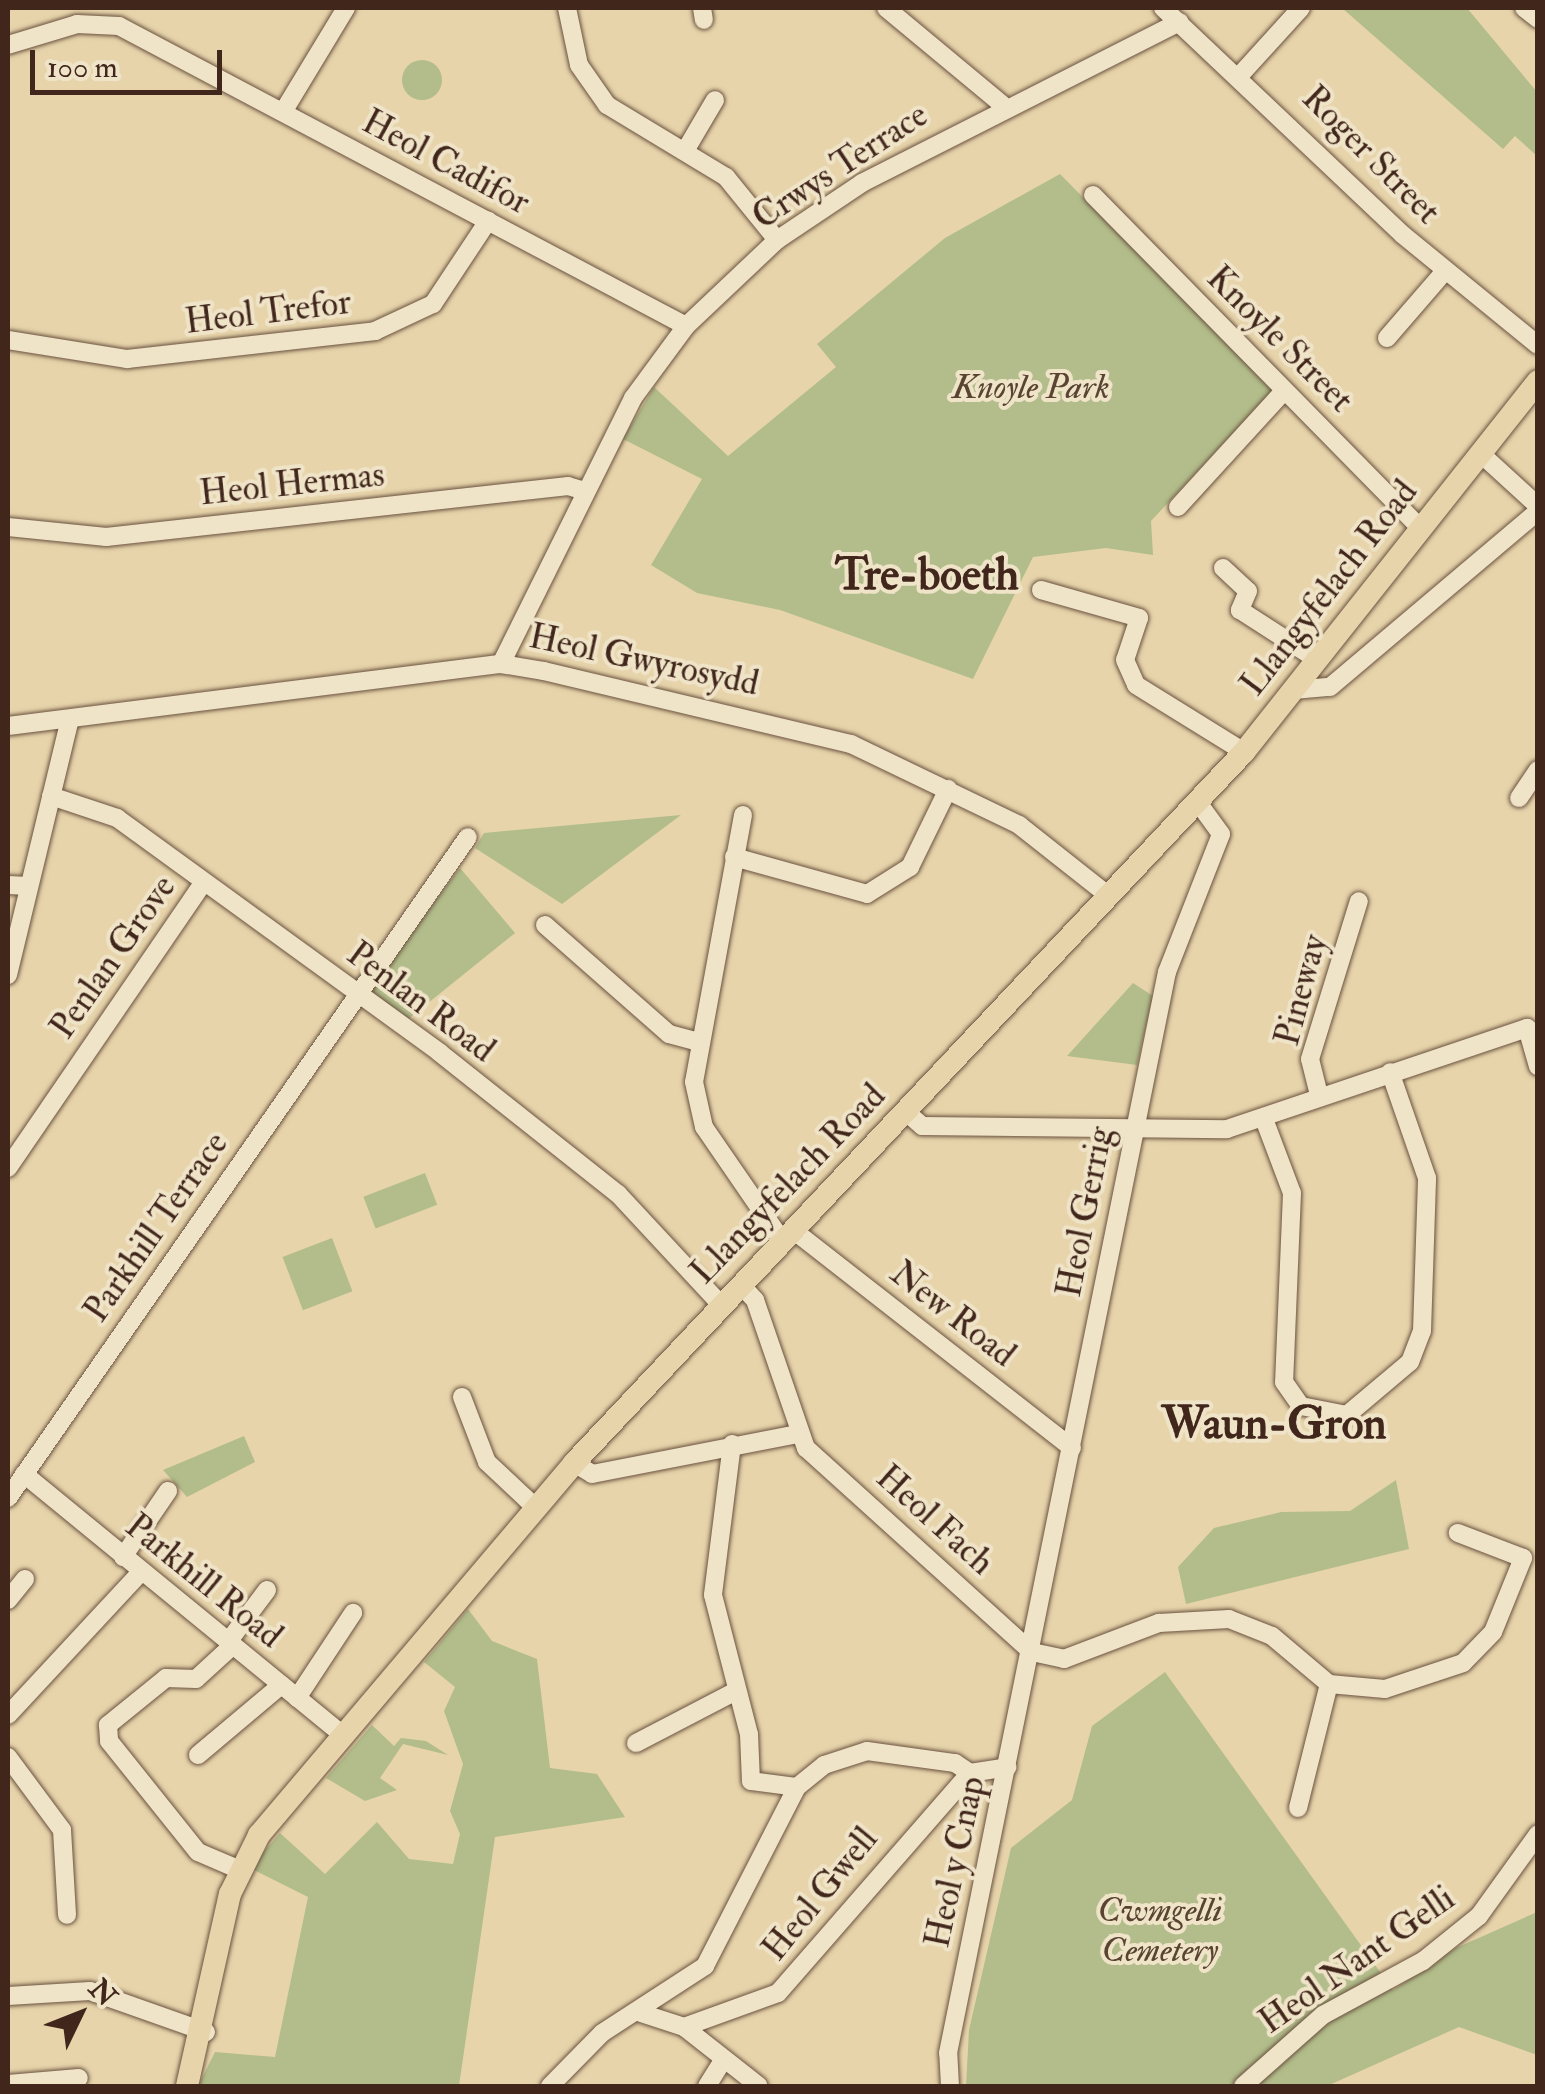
<!DOCTYPE html>
<style>
body{margin:0}
#map{position:relative;width:1545px;height:2094px;overflow:hidden;background:#e7d4ab;font-family:"IM FELL Double Pica",serif}
div>[style]{position:absolute}
.green>*{inset:0;background:#b2bd8b;transform-origin:0 0}
.round{border-radius:50%}
.roads{filter:drop-shadow(0 0 2px #6a523f) drop-shadow(0 0 2px #6a523f)}
.minor>*{height:18px;margin:-9px;padding:0 9px;transform-origin:9px;border-radius:9px;background:#efe3c8}
.major>*{height:22px;margin:-11px;padding:0 11px;transform-origin:11px;border-radius:11px;background:#e7d4ab}
span{translate:-50% -50%;white-space:nowrap;text-align:center;line-height:1.15;-webkit-text-stroke:8px #efe3c8;paint-order:stroke}
.street-label{font-size:35px;color:#41261b}
.park-label{font-size:35px;color:#584431;font-style:italic}
.district-label{font-size:45px;color:#41261b;font-weight:700}
.frame{position:absolute;inset:0;border:10px solid #41261b;pointer-events:none}
.north{position:absolute;left:30px;top:1964px;width:100px;height:100px;-webkit-text-stroke:8px #efe3c8;paint-order:stroke;rotate:47deg;font-size:28px;font-weight:700;line-height:40px;text-align:center;color:#41261b}
.north::after{content:'';display:block;margin:auto;width:35px;height:45px;background:#41261b;clip-path:polygon(50% 0,100% 100%,50% 72%,0 100%)}
.scale{position:absolute;left:30px;top:50px;width:192px;height:45px;box-sizing:border-box;border:5px solid #41261b;border-top:0;padding-left:12px;font-size:30px;line-height:35px;white-space:nowrap;color:#41261b;-webkit-text-stroke:8px #efe3c8;paint-order:stroke}
</style>
<div id="map">
<div class="green">
<i style="clip-path:polygon(1342px 8px,1467px 8px,1537px 92px,1537px 156px,1515px 136px,1503px 149px)"></i>
<i class="round" style="left:402px;top:60px;width:40px;height:40px"></i>
<i style="clip-path:polygon(1060px 174px,1273px 390px,1151px 521px,1153px 555px,1106px 548px,1033px 557px,973px 679px,780px 610px,697px 593px,651px 565px,702px 479px,623px 439px,654px 387px,728px 456px,836px 367px,817px 344px,945px 238px)"></i>
<i style="clip-path:polygon(681px 815px,562px 904px,475px 848px,484px 833px)"></i>
<i style="clip-path:polygon(460px 868px,515px 933px,407px 1020px,368px 990px)"></i>
<i style="clip-path:polygon(1133px 983px,1153px 996px,1137px 1065px,1067px 1056px)"></i>
<i style="left:425px;top:1173px;width:34px;height:66px;rotate:69deg"></i>
<i style="left:332px;top:1238px;width:57px;height:53px;rotate:69deg"></i>
<i style="clip-path:polygon(244px 1436px,255px 1462px,187px 1497px,163px 1470px)"></i>
<i style="clip-path:polygon(1396px 1480px,1409px 1549px,1186px 1604px,1178px 1567px,1214px 1528px,1281px 1512px,1350px 1511px)"></i>
<i style="clip-path:polygon(468px 1609px,492px 1641px,537px 1659px,550px 1768px,597px 1774px,625px 1817px,495px 1837px,459px 2086px,198px 2086px,215px 2052px,275px 2057px,308px 1897px,250px 1868px,280px 1833px,325px 1874px,377px 1822px,409px 1859px,453px 1864px,460px 1834px,450px 1811px,463px 1764px,444px 1711px,455px 1687px,424px 1662px)"></i>
<i style="clip-path:polygon(1165px 1672px,1393px 1990px,1456px 1948px,1537px 1912px,1537px 2055px,1459px 2027px,1327px 2086px,966px 2086px,969px 2030px,1011px 1848px,1072px 1800px,1092px 1726px)"></i>
<i style="clip-path:polygon(372px 1725px,394px 1746px,401px 1738px,426px 1741px,448px 1755px,403px 1744px,380px 1778px,397px 1790px,365px 1801px,326px 1778px)"></i>
</div>
<div class="roads">
<div class="minor">
<i style="left:567px;top:8px;width:58px;rotate:78.1deg"></i>
<i style="left:579px;top:65px;width:49px;rotate:55deg"></i>
<i style="left:607px;top:105px;width:139px;rotate:31.2deg"></i>
<i style="left:726px;top:177px;width:81px;rotate:51deg"></i>
<i style="left:702px;top:8px;width:12px;rotate:81deg"></i>
<i style="left:886px;top:8px;width:152px;rotate:39.7deg"></i>
<i style="left:1163px;top:8px;width:330px;rotate:43.4deg"></i>
<i style="left:1403px;top:235px;width:174px;rotate:39.2deg"></i>
<i style="left:1524px;top:8px;width:18px;rotate:38deg"></i>
<i style="left:8px;top:45px;width:72px;rotate:-16.9deg"></i>
<i style="left:77px;top:24px;width:42px;rotate:2.7deg"></i>
<i style="left:119px;top:26px;width:641px;rotate:27.88deg"></i>
<i style="left:1241px;top:74px;width:89px;rotate:-47.7deg"></i>
<i style="left:283px;top:112px;width:122px;rotate:-58.8deg"></i>
<i style="left:685px;top:151px;width:59px;rotate:-59.5deg"></i>
<i style="left:1093px;top:195px;width:468px;rotate:45.5deg"></i>
<i style="left:1387px;top:338px;width:89px;rotate:-49.1deg"></i>
<i style="left:8px;top:340px;width:121px;rotate:9.1deg"></i>
<i style="left:127px;top:359px;width:250px;rotate:-6.4deg"></i>
<i style="left:375px;top:331px;width:64px;rotate:-25deg"></i>
<i style="left:433px;top:304px;width:100px;rotate:-56.5deg"></i>
<i style="left:1480px;top:453px;width:79px;rotate:42.4deg"></i>
<i style="left:1178px;top:507px;width:157px;rotate:-47.6deg"></i>
<i style="left:8px;top:527px;width:99px;rotate:5.8deg"></i>
<i style="left:106px;top:537px;width:465px;rotate:-6.3deg"></i>
<i style="left:568px;top:486px;width:17px;rotate:17deg"></i>
<i style="left:1223px;top:568px;width:34px;rotate:43deg"></i>
<i style="left:1248px;top:591px;width:21px;rotate:113deg"></i>
<i style="left:1240px;top:610px;width:90px;rotate:32.8deg"></i>
<i style="left:1041px;top:590px;width:102px;rotate:15.9deg"></i>
<i style="left:1139px;top:618px;width:44px;rotate:108.4deg"></i>
<i style="left:1125px;top:660px;width:27px;rotate:66deg"></i>
<i style="left:1136px;top:685px;width:127px;rotate:31.8deg"></i>
<i style="left:501px;top:664px;width:297px;rotate:-63.6deg"></i>
<i style="left:633px;top:398px;width:89px;rotate:-53.6deg"></i>
<i style="left:686px;top:326px;width:125px;rotate:-43.4deg"></i>
<i style="left:777px;top:240px;width:102px;rotate:-33.8deg"></i>
<i style="left:862px;top:183px;width:356px;rotate:-26.9deg"></i>
<i style="left:1293px;top:690px;width:37px;rotate:-5deg"></i>
<i style="left:1330px;top:687px;width:272px;rotate:-40.2deg"></i>
<i style="left:8px;top:726px;width:497px;rotate:-7.2deg"></i>
<i style="left:501px;top:664px;width:44px;rotate:9.2deg"></i>
<i style="left:544px;top:671px;width:316px;rotate:13.4deg"></i>
<i style="left:851px;top:744px;width:187px;rotate:25.7deg"></i>
<i style="left:1019px;top:825px;width:110px;rotate:38.3deg"></i>
<i style="left:51px;top:796px;width:70px;rotate:18.4deg"></i>
<i style="left:117px;top:818px;width:399px;rotate:36deg"></i>
<i style="left:440px;top:1053px;width:227px;rotate:38.4deg"></i>
<i style="left:618px;top:1194px;width:151px;rotate:47.1deg"></i>
<i style="left:1519px;top:798px;width:34px;rotate:-56deg"></i>
<i style="left:743px;top:815px;width:271px;rotate:100.4deg"></i>
<i style="left:694px;top:1082px;width:46px;rotate:77.5deg"></i>
<i style="left:704px;top:1127px;width:140px;rotate:55.5deg"></i>
<i style="left:734px;top:857px;width:138px;rotate:15.5deg"></i>
<i style="left:867px;top:894px;width:51px;rotate:-32.1deg"></i>
<i style="left:910px;top:867px;width:87px;rotate:-64deg"></i>
<i style="left:8px;top:885px;width:21px;rotate:3deg"></i>
<i style="left:545px;top:925px;width:165px;rotate:41.3deg"></i>
<i style="left:669px;top:1034px;width:28px;rotate:15deg"></i>
<i style="left:8px;top:975px;width:263px;rotate:-76.4deg"></i>
<i style="left:1319px;top:1095px;width:37px;rotate:-104deg"></i>
<i style="left:1310px;top:1059px;width:165px;rotate:-72.8deg"></i>
<i style="left:905px;top:1111px;width:23px;rotate:41deg"></i>
<i style="left:922px;top:1126px;width:305px;rotate:0.6deg"></i>
<i style="left:1227px;top:1129px;width:317px;rotate:-18.6deg"></i>
<i style="left:1527px;top:1028px;width:40px;rotate:74deg"></i>
<i style="left:1264px;top:1119px;width:79px;rotate:69.3deg"></i>
<i style="left:1292px;top:1193px;width:189px;rotate:92.4deg"></i>
<i style="left:1284px;top:1382px;width:29px;rotate:55deg"></i>
<i style="left:1301px;top:1406px;width:47px;rotate:11.1deg"></i>
<i style="left:1347px;top:1415px;width:82px;rotate:-40.1deg"></i>
<i style="left:1410px;top:1362px;width:33px;rotate:-69deg"></i>
<i style="left:1422px;top:1331px;width:153px;rotate:-88.1deg"></i>
<i style="left:1427px;top:1178px;width:112px;rotate:-109.2deg"></i>
<i style="left:8px;top:1168px;width:345px;rotate:-55.6deg"></i>
<i style="left:793px;top:1230px;width:354px;rotate:38deg"></i>
<i style="left:741px;top:1285px;width:21px;rotate:47deg"></i>
<i style="left:755px;top:1300px;width:157px;rotate:71deg"></i>
<i style="left:806px;top:1448px;width:304px;rotate:42.1deg"></i>
<i style="left:1032px;top:1652px;width:33px;rotate:12deg"></i>
<i style="left:1064px;top:1659px;width:102px;rotate:-20.8deg"></i>
<i style="left:1159px;top:1623px;width:70px;rotate:-3.3deg"></i>
<i style="left:1229px;top:1619px;width:46px;rotate:21.6deg"></i>
<i style="left:1272px;top:1636px;width:75px;rotate:40.1deg"></i>
<i style="left:1329px;top:1684px;width:56px;rotate:5.1deg"></i>
<i style="left:1385px;top:1689px;width:82px;rotate:-18.4deg"></i>
<i style="left:1463px;top:1663px;width:43px;rotate:-45.9deg"></i>
<i style="left:1493px;top:1632px;width:80px;rotate:-67.9deg"></i>
<i style="left:1523px;top:1558px;width:70px;rotate:-159deg"></i>
<i style="left:462px;top:1397px;width:70px;rotate:69deg"></i>
<i style="left:487px;top:1462px;width:66px;rotate:43.2deg"></i>
<i style="left:732px;top:1444px;width:152px;rotate:97.2deg"></i>
<i style="left:713px;top:1595px;width:144px;rotate:75.5deg"></i>
<i style="left:749px;top:1734px;width:47px;rotate:87.6deg"></i>
<i style="left:751px;top:1781px;width:46px;rotate:7.4deg"></i>
<i style="left:574px;top:1463px;width:21px;rotate:31deg"></i>
<i style="left:592px;top:1474px;width:209px;rotate:-11deg"></i>
<i style="left:24px;top:1474px;width:414px;rotate:39.3deg"></i>
<i style="left:8px;top:1498px;width:805px;rotate:-55.17deg"></i>
<i style="left:123px;top:1557px;width:80px;rotate:-55.7deg"></i>
<i style="left:8px;top:1600px;width:27px;rotate:-51deg"></i>
<i style="left:228px;top:1642px;width:65px;rotate:-53.1deg"></i>
<i style="left:232px;top:1646px;width:49px;rotate:137.5deg"></i>
<i style="left:196px;top:1679px;width:30px;rotate:-178deg"></i>
<i style="left:166px;top:1678px;width:75px;rotate:141deg"></i>
<i style="left:108px;top:1725px;width:16px;rotate:86deg"></i>
<i style="left:109px;top:1741px;width:142px;rotate:51.3deg"></i>
<i style="left:198px;top:1852px;width:46px;rotate:23.2deg"></i>
<i style="left:297px;top:1698px;width:102px;rotate:-56.6deg"></i>
<i style="left:8px;top:1715px;width:195px;rotate:-47.1deg"></i>
<i style="left:636px;top:1743px;width:113px;rotate:-27.5deg"></i>
<i style="left:198px;top:1755px;width:109px;rotate:-40.1deg"></i>
<i style="left:8px;top:1757px;width:91px;rotate:53.5deg"></i>
<i style="left:62px;top:1830px;width:85px;rotate:86.6deg"></i>
<i style="left:1298px;top:1808px;width:128px;rotate:-76deg"></i>
<i style="left:8px;top:1996px;width:82px;rotate:-3.5deg"></i>
<i style="left:90px;top:1991px;width:123px;rotate:19.5deg"></i>
<i style="left:641px;top:2013px;width:45px;rotate:18deg"></i>
<i style="left:684px;top:2027px;width:100px;rotate:-19.9deg"></i>
<i style="left:778px;top:1993px;width:292px;rotate:-48.9deg"></i>
<i style="left:684px;top:2027px;width:95px;rotate:38.2deg"></i>
<i style="left:8px;top:2084px;width:71px;rotate:-4.8deg"></i>
<i style="left:550px;top:2086px;width:74px;rotate:-45.5deg"></i>
<i style="left:602px;top:2033px;width:123px;rotate:-33deg"></i>
<i style="left:705px;top:1966px;width:201px;rotate:-62.8deg"></i>
<i style="left:797px;top:1787px;width:35px;rotate:-39deg"></i>
<i style="left:824px;top:1765px;width:45px;rotate:-18deg"></i>
<i style="left:867px;top:1751px;width:89px;rotate:7.8deg"></i>
<i style="left:955px;top:1763px;width:18px;rotate:34deg"></i>
<i style="left:970px;top:1773px;width:38px;rotate:-9deg"></i>
<i style="left:707px;top:2086px;width:28px;rotate:-58deg"></i>
<i style="left:950px;top:2086px;width:33px;rotate:-93deg"></i>
<i style="left:948px;top:2053px;width:1103px;rotate:-78.55deg"></i>
<i style="left:1167px;top:972px;width:148px;rotate:-68.6deg"></i>
<i style="left:1221px;top:834px;width:39px;rotate:-126deg"></i>
<i style="left:1243px;top:2086px;width:107px;rotate:-41.6deg"></i>
<i style="left:1323px;top:2015px;width:114px;rotate:-28.4deg"></i>
<i style="left:1423px;top:1961px;width:72px;rotate:-38.8deg"></i>
<i style="left:1479px;top:1916px;width:101px;rotate:-54.3deg"></i>
</div>
<div class="major">
<i style="left:187px;top:2086px;width:197px;rotate:-77.4deg"></i>
<i style="left:230px;top:1894px;width:66px;rotate:-63.8deg"></i>
<i style="left:259px;top:1835px;width:487px;rotate:-49.7deg"></i>
<i style="left:574px;top:1463px;width:977px;rotate:-46.7deg"></i>
<i style="left:1244px;top:752px;width:473px;rotate:-51.6deg"></i>
</div>
</div>
<div class="street-label">
<span style="left:1371px;top:155px;rotate:45deg">Roger Street</span>
<span style="left:446px;top:162px;rotate:28deg">Heol Cadifor</span>
<span style="left:840px;top:166px;rotate:-33deg">Crwys Terrace</span>
<span style="left:268px;top:312px;rotate:-7deg">Heol Trefor</span>
<span style="left:1280px;top:339px;rotate:45deg">Knoyle Street</span>
<span style="left:292px;top:484px;rotate:-6deg">Heol Hermas</span>
<span style="left:1329px;top:588px;rotate:-52deg">Llangyfelach Road</span>
<span style="left:644px;top:660px;rotate:12deg">Heol Gwyrosydd</span>
<span style="left:113px;top:957px;rotate:-55deg">Penlan Grove</span>
<span style="left:1301px;top:990px;rotate:-75deg">Pineway</span>
<span style="left:421px;top:1002px;rotate:37deg">Penlan Road</span>
<span style="left:788px;top:1184px;rotate:-46deg">Llangyfelach Road</span>
<span style="left:1085px;top:1212px;rotate:-79deg">Heol Gerrig</span>
<span style="left:156px;top:1227px;rotate:-55deg">Parkhill Terrace</span>
<span style="left:953px;top:1314px;rotate:38deg">New Road</span>
<span style="left:935px;top:1520px;rotate:42deg">Heol Fach</span>
<span style="left:204px;top:1581px;rotate:39deg">Parkhill Road</span>
<span style="left:955px;top:1862px;rotate:-78deg">Heol y Cnap</span>
<span style="left:820px;top:1894px;rotate:-51deg">Heol Gwell</span>
<span style="left:1357px;top:1960px;rotate:-35deg">Heol Nant Gelli</span>
</div>
<div class="park-label">
<span style="left:1031px;top:387px">Knoyle Park</span>
<span style="left:1160px;top:1930px">Cwmgelli<br>Cemetery</span>
</div>
<div class="district-label">
<span style="left:927px;top:576px">Tre-boeth</span>
<span style="left:1274px;top:1425px">Waun-Gron</span>
</div>
<div class="frame"></div>
<div class="north">N</div>
<div class="scale">100 m</div>
</div>
